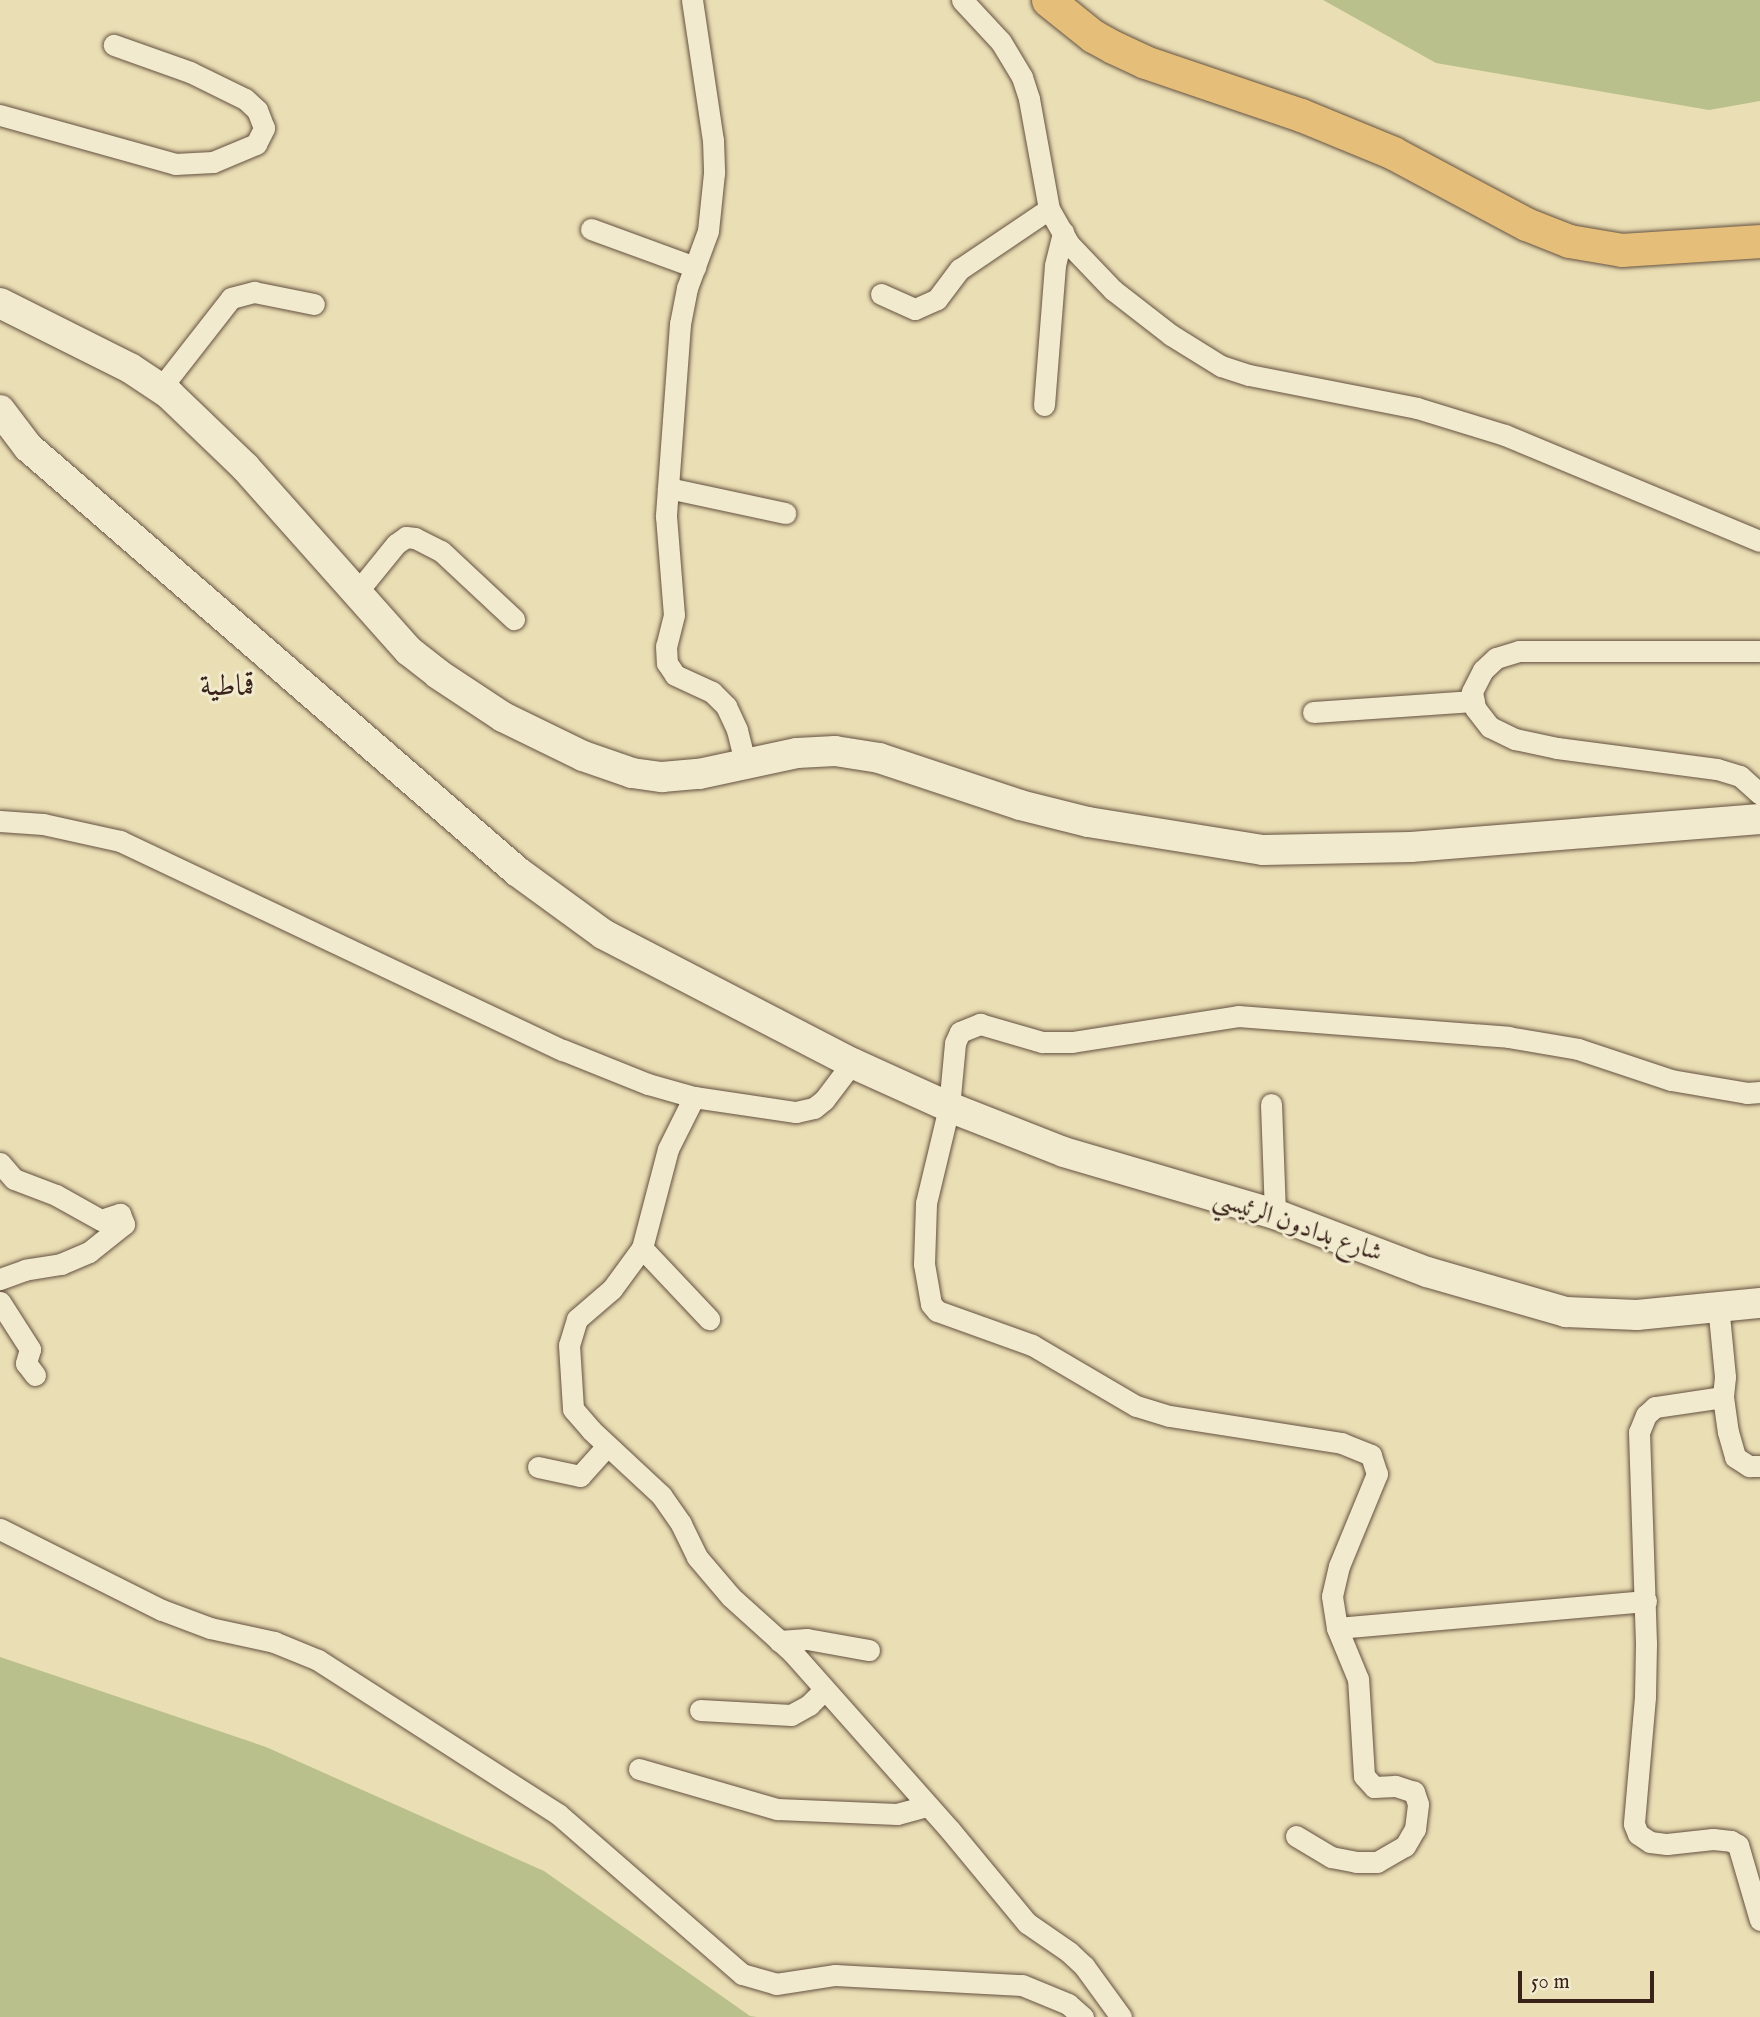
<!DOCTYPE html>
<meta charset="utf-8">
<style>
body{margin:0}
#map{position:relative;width:1760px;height:2017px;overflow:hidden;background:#eadeb4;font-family:"IM FELL English",Amiri,serif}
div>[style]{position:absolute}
.green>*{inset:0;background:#bac08b}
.roads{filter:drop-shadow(0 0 2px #645140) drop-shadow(0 0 2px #645140)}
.minor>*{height:21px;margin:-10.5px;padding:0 10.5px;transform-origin:10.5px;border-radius:10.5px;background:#f1eace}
.secondary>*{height:30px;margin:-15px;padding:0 15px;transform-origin:15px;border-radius:15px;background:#f1eace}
.primary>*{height:33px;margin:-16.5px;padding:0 16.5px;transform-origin:16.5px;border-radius:16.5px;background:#e5bf7a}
span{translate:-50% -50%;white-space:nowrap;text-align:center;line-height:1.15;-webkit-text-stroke:6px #f1eace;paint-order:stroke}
.street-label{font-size:26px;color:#382219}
.quarter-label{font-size:30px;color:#382219}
.scale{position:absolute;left:1518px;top:1971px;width:136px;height:32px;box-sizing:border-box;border:4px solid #382219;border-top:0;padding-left:9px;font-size:21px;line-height:24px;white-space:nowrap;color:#382219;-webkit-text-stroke:5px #f1eace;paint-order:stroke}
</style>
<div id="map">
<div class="green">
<i style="clip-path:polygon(1323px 0,1760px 0,1760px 101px,1709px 110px,1436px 63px)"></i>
<i style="clip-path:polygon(0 1657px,266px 1747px,544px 1871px,750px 2016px,757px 2017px,0 2017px)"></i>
</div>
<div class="roads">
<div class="minor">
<i style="left:692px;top:0;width:142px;rotate:81.5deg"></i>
<i style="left:713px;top:140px;width:33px;rotate:88deg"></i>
<i style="left:714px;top:173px;width:58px;rotate:95.9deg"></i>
<i style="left:708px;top:231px;width:61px;rotate:110.2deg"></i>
<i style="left:687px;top:288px;width:37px;rotate:101deg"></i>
<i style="left:680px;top:324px;width:193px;rotate:94.2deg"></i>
<i style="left:666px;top:516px;width:99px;rotate:85.4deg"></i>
<i style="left:674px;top:615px;width:32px;rotate:104deg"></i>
<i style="left:666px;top:646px;width:17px;rotate:87deg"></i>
<i style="left:667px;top:663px;width:14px;rotate:56deg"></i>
<i style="left:675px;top:675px;width:41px;rotate:24.7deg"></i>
<i style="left:712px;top:692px;width:20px;rotate:45deg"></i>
<i style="left:726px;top:706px;width:26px;rotate:65deg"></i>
<i style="left:737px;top:730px;width:34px;rotate:76deg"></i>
<i style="left:962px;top:0;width:57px;rotate:47.1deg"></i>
<i style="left:1001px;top:42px;width:41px;rotate:59deg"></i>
<i style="left:1022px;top:77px;width:23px;rotate:72deg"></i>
<i style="left:1029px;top:99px;width:112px;rotate:79.7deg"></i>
<i style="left:1049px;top:209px;width:40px;rotate:60.3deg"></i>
<i style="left:1069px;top:244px;width:64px;rotate:46.3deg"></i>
<i style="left:1113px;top:290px;width:73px;rotate:37.8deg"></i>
<i style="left:1171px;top:335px;width:59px;rotate:31.8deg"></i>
<i style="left:1221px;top:366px;width:29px;rotate:18deg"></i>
<i style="left:1249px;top:375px;width:171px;rotate:11.1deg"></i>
<i style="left:1417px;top:408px;width:92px;rotate:17.1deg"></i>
<i style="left:1505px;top:435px;width:276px;rotate:22.6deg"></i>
<i style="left:0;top:115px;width:182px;rotate:15.6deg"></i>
<i style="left:175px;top:164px;width:38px;rotate:-3deg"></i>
<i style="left:213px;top:162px;width:47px;rotate:-22.7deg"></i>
<i style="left:256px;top:144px;width:18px;rotate:-63deg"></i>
<i style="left:264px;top:128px;width:19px;rotate:-111deg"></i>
<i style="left:257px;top:110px;width:16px;rotate:-137deg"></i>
<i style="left:245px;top:99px;width:61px;rotate:-153.9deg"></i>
<i style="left:190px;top:72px;width:81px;rotate:-160.4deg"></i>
<i style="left:591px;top:229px;width:111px;rotate:20.1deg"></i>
<i style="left:881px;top:294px;width:37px;rotate:24deg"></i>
<i style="left:915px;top:309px;width:24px;rotate:-24deg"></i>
<i style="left:937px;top:299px;width:38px;rotate:-53deg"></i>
<i style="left:960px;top:269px;width:107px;rotate:-34deg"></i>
<i style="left:160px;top:389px;width:115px;rotate:-52deg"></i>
<i style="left:231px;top:298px;width:24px;rotate:-15deg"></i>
<i style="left:254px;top:292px;width:61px;rotate:11.3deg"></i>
<i style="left:1044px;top:405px;width:140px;rotate:-85.5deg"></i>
<i style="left:1055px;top:265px;width:34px;rotate:-76deg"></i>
<i style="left:668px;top:488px;width:120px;rotate:12.1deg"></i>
<i style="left:357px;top:592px;width:62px;rotate:-50.9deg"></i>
<i style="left:396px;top:544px;width:12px;rotate:-35deg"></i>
<i style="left:406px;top:537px;width:9px;rotate:6deg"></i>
<i style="left:415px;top:538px;width:29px;rotate:27deg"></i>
<i style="left:441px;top:551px;width:100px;rotate:43deg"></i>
<i style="left:1760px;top:651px;width:241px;rotate:180deg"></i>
<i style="left:1519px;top:651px;width:24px;rotate:163deg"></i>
<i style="left:1496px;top:658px;width:18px;rotate:137deg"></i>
<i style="left:1483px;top:670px;width:25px;rotate:117deg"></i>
<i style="left:1472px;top:692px;width:16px;rotate:79deg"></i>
<i style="left:1475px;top:708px;width:24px;rotate:52deg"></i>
<i style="left:1490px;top:727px;width:28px;rotate:26deg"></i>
<i style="left:1515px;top:739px;width:43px;rotate:12.1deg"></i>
<i style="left:1557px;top:748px;width:161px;rotate:7.5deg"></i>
<i style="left:1717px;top:769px;width:24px;rotate:17deg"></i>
<i style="left:1740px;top:776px;width:27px;rotate:42deg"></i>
<i style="left:1313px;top:712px;width:161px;rotate:-3.9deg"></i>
<i style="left:0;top:821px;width:43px;rotate:4deg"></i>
<i style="left:43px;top:824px;width:79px;rotate:12.4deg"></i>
<i style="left:120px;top:841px;width:490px;rotate:25.3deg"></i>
<i style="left:563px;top:1050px;width:92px;rotate:21.8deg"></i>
<i style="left:648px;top:1084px;width:48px;rotate:15.8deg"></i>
<i style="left:694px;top:1097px;width:103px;rotate:8.4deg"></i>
<i style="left:796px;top:1112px;width:18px;rotate:-13deg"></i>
<i style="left:814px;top:1108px;width:13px;rotate:-39deg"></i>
<i style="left:824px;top:1100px;width:46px;rotate:-52.9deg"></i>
<i style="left:694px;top:1097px;width:58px;rotate:116.6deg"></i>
<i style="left:668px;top:1149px;width:102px;rotate:104.7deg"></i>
<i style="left:642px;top:1248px;width:51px;rotate:126.2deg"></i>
<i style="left:612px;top:1289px;width:46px;rotate:139.4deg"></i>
<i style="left:577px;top:1319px;width:27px;rotate:107deg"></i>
<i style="left:569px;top:1345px;width:64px;rotate:86.4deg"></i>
<i style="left:573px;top:1409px;width:28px;rotate:49deg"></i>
<i style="left:591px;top:1430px;width:96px;rotate:42.9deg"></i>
<i style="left:661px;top:1495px;width:35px;rotate:55deg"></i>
<i style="left:681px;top:1524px;width:37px;rotate:64deg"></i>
<i style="left:697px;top:1557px;width:52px;rotate:49.6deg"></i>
<i style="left:731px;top:1597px;width:82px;rotate:42deg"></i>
<i style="left:792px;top:1652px;width:238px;rotate:48.4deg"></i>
<i style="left:950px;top:1830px;width:121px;rotate:50.4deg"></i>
<i style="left:1027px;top:1923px;width:51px;rotate:34.6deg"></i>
<i style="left:1069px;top:1952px;width:21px;rotate:43deg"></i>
<i style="left:1084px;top:1966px;width:63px;rotate:54deg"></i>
<i style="left:1271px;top:1104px;width:110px;rotate:87.9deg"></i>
<i style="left:0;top:1163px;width:21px;rotate:49deg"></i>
<i style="left:14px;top:1179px;width:45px;rotate:20.9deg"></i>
<i style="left:56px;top:1195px;width:51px;rotate:29.1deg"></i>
<i style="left:101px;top:1220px;width:20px;rotate:-18deg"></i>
<i style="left:120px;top:1214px;width:11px;rotate:68deg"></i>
<i style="left:124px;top:1224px;width:45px;rotate:141.3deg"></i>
<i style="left:89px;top:1252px;width:30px;rotate:157deg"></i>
<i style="left:61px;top:1264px;width:36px;rotate:171deg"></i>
<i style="left:25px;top:1270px;width:27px;rotate:160deg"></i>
<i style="left:642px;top:1248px;width:98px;rotate:46.7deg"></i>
<i style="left:0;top:1302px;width:56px;rotate:57.4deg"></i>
<i style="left:30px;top:1349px;width:15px;rotate:106deg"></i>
<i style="left:26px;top:1363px;width:15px;rotate:53deg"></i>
<i style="left:1718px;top:1305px;width:72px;rotate:84.4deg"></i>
<i style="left:1725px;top:1377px;width:20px;rotate:96deg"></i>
<i style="left:1723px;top:1397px;width:69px;rotate:171.6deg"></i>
<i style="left:1655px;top:1407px;width:12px;rotate:138deg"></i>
<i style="left:1646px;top:1415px;width:18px;rotate:112deg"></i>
<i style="left:1639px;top:1432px;width:212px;rotate:88.1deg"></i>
<i style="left:1646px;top:1644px;width:53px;rotate:91.1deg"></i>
<i style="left:1645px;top:1697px;width:127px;rotate:95deg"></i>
<i style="left:1634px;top:1824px;width:11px;rotate:68deg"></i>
<i style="left:1638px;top:1834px;width:14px;rotate:34deg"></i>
<i style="left:1650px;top:1842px;width:17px;rotate:7deg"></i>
<i style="left:1667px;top:1844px;width:46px;rotate:-6.2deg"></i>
<i style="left:1713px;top:1839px;width:18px;rotate:6deg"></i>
<i style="left:1731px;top:1841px;width:8px;rotate:30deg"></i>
<i style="left:1738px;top:1845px;width:78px;rotate:73.7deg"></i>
<i style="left:1723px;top:1397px;width:35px;rotate:82deg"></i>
<i style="left:1728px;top:1432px;width:26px;rotate:74deg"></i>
<i style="left:1735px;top:1457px;width:17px;rotate:33deg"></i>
<i style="left:1749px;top:1466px;width:11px"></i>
<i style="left:538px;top:1467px;width:43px;rotate:12.1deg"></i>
<i style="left:580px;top:1476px;width:40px;rotate:-48deg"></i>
<i style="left:0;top:1529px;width:181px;rotate:26.6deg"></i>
<i style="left:162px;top:1610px;width:51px;rotate:20.6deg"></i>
<i style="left:210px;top:1628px;width:66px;rotate:12.3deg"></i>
<i style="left:274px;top:1642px;width:48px;rotate:22.2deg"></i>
<i style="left:318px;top:1660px;width:285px;rotate:32.7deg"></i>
<i style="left:558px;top:1814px;width:244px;rotate:41deg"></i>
<i style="left:742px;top:1974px;width:35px;rotate:16deg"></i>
<i style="left:776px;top:1984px;width:60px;rotate:-8.7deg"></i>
<i style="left:835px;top:1975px;width:187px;rotate:3.1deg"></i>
<i style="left:1022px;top:1985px;width:50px;rotate:22.4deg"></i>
<i style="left:1068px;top:2004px;width:20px;rotate:41deg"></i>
<i style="left:1646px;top:1601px;width:310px;rotate:175deg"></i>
<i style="left:1337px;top:1628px;width:32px;rotate:-99deg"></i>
<i style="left:1332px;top:1596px;width:31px;rotate:-77deg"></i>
<i style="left:1339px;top:1566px;width:100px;rotate:-67.6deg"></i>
<i style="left:1377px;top:1474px;width:20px;rotate:-108deg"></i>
<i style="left:1371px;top:1455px;width:31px;rotate:-158deg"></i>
<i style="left:1342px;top:1443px;width:175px;rotate:-171.1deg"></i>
<i style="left:1169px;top:1416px;width:34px;rotate:-163deg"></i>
<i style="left:1136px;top:1406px;width:121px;rotate:-149.6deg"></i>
<i style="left:1032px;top:1345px;width:101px;rotate:-160.3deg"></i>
<i style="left:937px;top:1311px;width:9px;rotate:-131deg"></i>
<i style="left:931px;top:1304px;width:41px;rotate:-99.9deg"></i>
<i style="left:924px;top:1264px;width:61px;rotate:-88.1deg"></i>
<i style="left:926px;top:1203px;width:99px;rotate:-76.5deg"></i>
<i style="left:949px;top:1107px;width:64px;rotate:-84.6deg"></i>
<i style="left:955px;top:1043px;width:12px;rotate:-66deg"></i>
<i style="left:960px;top:1032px;width:22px;rotate:-22deg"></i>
<i style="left:980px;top:1024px;width:65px;rotate:16.2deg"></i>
<i style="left:1042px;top:1042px;width:30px"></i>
<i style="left:1072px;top:1042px;width:168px;rotate:-8.9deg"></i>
<i style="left:1238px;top:1016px;width:271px;rotate:4.4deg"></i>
<i style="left:1508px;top:1037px;width:71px;rotate:9.7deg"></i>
<i style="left:1578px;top:1049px;width:98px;rotate:18.4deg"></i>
<i style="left:1671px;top:1080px;width:77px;rotate:9.7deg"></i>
<i style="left:1747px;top:1093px;width:13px;rotate:-4deg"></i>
<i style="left:779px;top:1641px;width:28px;rotate:-4deg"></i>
<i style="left:807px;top:1639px;width:63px;rotate:10.1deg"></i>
<i style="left:700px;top:1710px;width:91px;rotate:3.1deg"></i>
<i style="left:791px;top:1715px;width:21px;rotate:-29deg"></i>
<i style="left:809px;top:1705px;width:21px;rotate:-45deg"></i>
<i style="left:639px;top:1769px;width:144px;rotate:16.2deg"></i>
<i style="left:777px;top:1809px;width:120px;rotate:2.4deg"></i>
<i style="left:897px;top:1814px;width:31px;rotate:-15deg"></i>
<i style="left:1296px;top:1836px;width:41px;rotate:31deg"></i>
<i style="left:1331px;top:1857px;width:25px;rotate:11deg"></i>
<i style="left:1356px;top:1862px;width:21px"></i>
<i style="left:1377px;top:1862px;width:32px;rotate:-30deg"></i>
<i style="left:1405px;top:1846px;width:20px;rotate:-60deg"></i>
<i style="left:1415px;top:1829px;width:25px;rotate:-83deg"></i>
<i style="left:1418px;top:1804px;width:13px;rotate:-108deg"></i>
<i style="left:1414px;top:1792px;width:20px;rotate:-162deg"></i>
<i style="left:1395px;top:1786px;width:21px;rotate:177deg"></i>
<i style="left:1374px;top:1787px;width:15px;rotate:-132deg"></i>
<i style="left:1364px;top:1776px;width:97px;rotate:-93.5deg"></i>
<i style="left:1358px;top:1679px;width:55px;rotate:-112.4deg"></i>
</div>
<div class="secondary">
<i style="left:0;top:303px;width:145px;rotate:26.6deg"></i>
<i style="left:130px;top:368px;width:47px;rotate:33.7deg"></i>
<i style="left:169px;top:394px;width:105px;rotate:43.8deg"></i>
<i style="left:245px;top:467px;width:246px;rotate:48.3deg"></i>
<i style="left:409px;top:651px;width:37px;rotate:38deg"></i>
<i style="left:438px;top:674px;width:78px;rotate:33.5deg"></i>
<i style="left:503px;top:717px;width:89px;rotate:26deg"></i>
<i style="left:583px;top:756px;width:52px;rotate:19.1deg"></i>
<i style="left:632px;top:773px;width:30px;rotate:8deg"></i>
<i style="left:662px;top:777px;width:37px;rotate:-5deg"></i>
<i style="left:699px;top:774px;width:100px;rotate:-12.1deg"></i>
<i style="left:797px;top:753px;width:38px;rotate:-3deg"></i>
<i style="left:835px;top:751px;width:45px;rotate:9deg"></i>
<i style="left:879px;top:758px;width:149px;rotate:18.4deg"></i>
<i style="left:1020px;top:805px;width:70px;rotate:14deg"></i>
<i style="left:1088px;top:822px;width:177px;rotate:9.1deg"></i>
<i style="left:1263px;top:850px;width:148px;rotate:-1.2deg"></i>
<i style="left:1411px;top:847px;width:350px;rotate:-4.6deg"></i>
<i style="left:0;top:410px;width:46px;rotate:52.9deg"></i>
<i style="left:28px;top:447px;width:649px;rotate:40.94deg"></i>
<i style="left:518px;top:872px;width:105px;rotate:36.1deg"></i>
<i style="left:603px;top:934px;width:280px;rotate:27.4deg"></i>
<i style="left:852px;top:1063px;width:107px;rotate:24.4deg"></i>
<i style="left:949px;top:1107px;width:123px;rotate:21.4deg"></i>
<i style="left:1064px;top:1152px;width:220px;rotate:16.4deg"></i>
<i style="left:1275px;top:1214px;width:163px;rotate:20.9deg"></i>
<i style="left:1427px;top:1272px;width:145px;rotate:16.1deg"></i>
<i style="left:1566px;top:1312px;width:71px;rotate:2.4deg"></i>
<i style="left:1637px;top:1315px;width:124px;rotate:-5.6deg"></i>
</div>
<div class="primary">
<i style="left:1048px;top:0;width:58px;rotate:38.7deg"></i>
<i style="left:1093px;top:36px;width:23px;rotate:29deg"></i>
<i style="left:1113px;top:47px;width:35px;rotate:25deg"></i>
<i style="left:1145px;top:62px;width:165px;rotate:18.8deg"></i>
<i style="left:1301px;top:115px;width:100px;rotate:22.4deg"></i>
<i style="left:1393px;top:153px;width:151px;rotate:28.1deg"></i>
<i style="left:1526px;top:224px;width:46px;rotate:21.6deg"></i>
<i style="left:1569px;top:241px;width:54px;rotate:9.6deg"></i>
<i style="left:1622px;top:250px;width:138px;rotate:-3.7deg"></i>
</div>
</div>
<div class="street-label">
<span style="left:1298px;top:1226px;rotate:19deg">شارع بدادون الرئيسي</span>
</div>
<div class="quarter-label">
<span style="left:227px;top:687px">قماطية</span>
</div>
<div class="scale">50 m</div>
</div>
